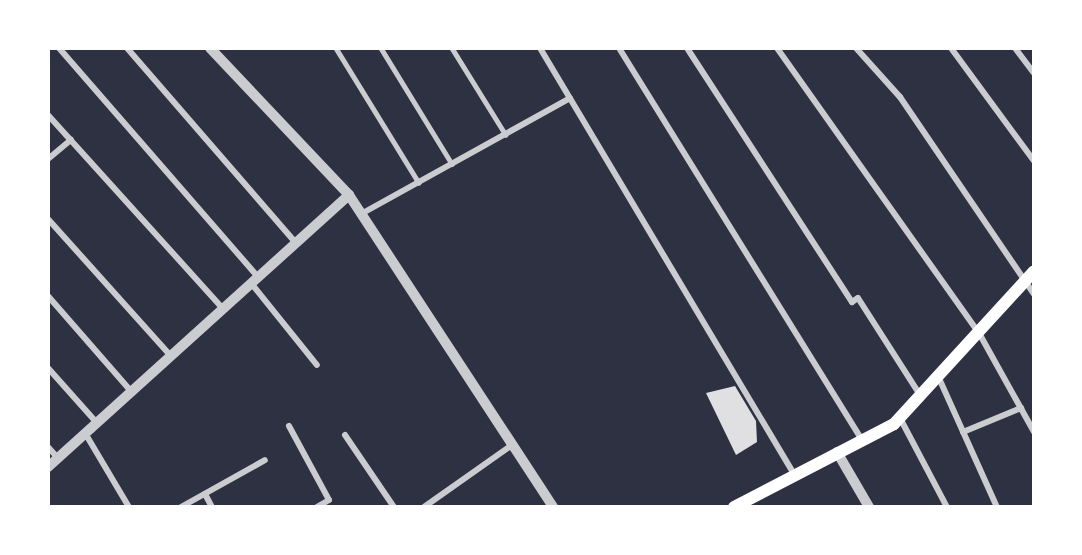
<!DOCTYPE html>
<style>
body{margin:0}
#map{position:relative;width:1082px;height:555px;overflow:hidden;background:#2d3142;font-family:"Space Grotesk",sans-serif}
div>[style]{position:absolute}
.building>*{inset:0;background:#e0e0e3}
.service>*{height:4.5px;margin:-2.25px;padding:0 2.25px;transform-origin:2.25px;border-radius:2.25px;background:#caccd0}
.minor>*{height:6px;margin:-3px;padding:0 3px;transform-origin:3px;border-radius:3px;background:#caccd0}
.tertiary>*{height:10px;margin:-5px;padding:0 5px;transform-origin:5px;border-radius:5px;background:#caccd0}
.secondary>*{height:12px;margin:-6px;padding:0 6px;transform-origin:6px;border-radius:6px;background:#fff}
span{translate:-50% -50%;white-space:nowrap;text-align:center;line-height:1.15;-webkit-text-stroke:6px #fff;paint-order:stroke}
.frame{position:absolute;inset:0;border:50px solid #fff;pointer-events:none}
</style>
<div id="map">
<div class="building">
<i style="clip-path:polygon(735px 386px,756px 421px,757px 442px,736px 455px,706px 393px)"></i>
</div>
<div class="service">
<i style="left:336px;top:48px;width:158px;rotate:58.4deg"></i>
<i style="left:381px;top:48px;width:136px;rotate:58.5deg"></i>
<i style="left:452px;top:48px;width:102px;rotate:58.2deg"></i>
</div>
<div class="minor">
<i style="left:59px;top:48px;width:303px;rotate:49deg"></i>
<i style="left:127px;top:48px;width:258px;rotate:49.1deg"></i>
<i style="left:540px;top:48px;width:497px;rotate:59.2deg"></i>
<i style="left:619px;top:48px;width:461px;rotate:58.2deg"></i>
<i style="left:687px;top:48px;width:303px;rotate:57deg"></i>
<i style="left:852px;top:302px;width:7px;rotate:-34deg"></i>
<i style="left:858px;top:298px;width:115px;rotate:57.4deg"></i>
<i style="left:777px;top:48px;width:349px;rotate:54.7deg"></i>
<i style="left:979px;top:333px;width:113px;rotate:60.9deg"></i>
<i style="left:856px;top:48px;width:66px;rotate:48.1deg"></i>
<i style="left:900px;top:97px;width:238px;rotate:55.8deg"></i>
<i style="left:951px;top:48px;width:140px;rotate:53.7deg"></i>
<i style="left:1015px;top:48px;width:31px;rotate:53deg"></i>
<i style="left:48px;top:115px;width:261px;rotate:47.9deg"></i>
<i style="left:48px;top:159px;width:30px;rotate:-40deg"></i>
<i style="left:361px;top:214px;width:239px;rotate:-29deg"></i>
<i style="left:48px;top:219px;width:184px;rotate:48.1deg"></i>
<i style="left:251px;top:283px;width:105px;rotate:51.2deg"></i>
<i style="left:48px;top:296px;width:126px;rotate:48.9deg"></i>
<i style="left:48px;top:368px;width:74px;rotate:48.3deg"></i>
<i style="left:938px;top:376px;width:144px;rotate:65.8deg"></i>
<i style="left:900px;top:418px;width:101px;rotate:62.2deg"></i>
<i style="left:289px;top:426px;width:84px;rotate:61.6deg"></i>
<i style="left:329px;top:500px;width:14px;rotate:150deg"></i>
<i style="left:963px;top:432px;width:63px;rotate:-22.5deg"></i>
<i style="left:85px;top:433px;width:86px;rotate:59.3deg"></i>
<i style="left:345px;top:435px;width:87px;rotate:55.8deg"></i>
<i style="left:48px;top:447px;width:15px;rotate:48deg"></i>
<i style="left:205px;top:494px;width:15px;rotate:62deg"></i>
<i style="left:181px;top:507px;width:96px;rotate:-29.2deg"></i>
<i style="left:424px;top:507px;width:108px;rotate:-35.2deg"></i>
</div>
<div class="tertiary">
<i style="left:210px;top:48px;width:202px;rotate:46.6deg"></i>
<i style="left:349px;top:195px;width:373px;rotate:56.8deg"></i>
<i style="left:837px;top:452px;width:64px;rotate:59.8deg"></i>
<i style="left:48px;top:467px;width:406px;rotate:-42.1deg"></i>
</div>
<div class="secondary">
<i style="left:734px;top:507px;width:180px;rotate:-27.4deg"></i>
<i style="left:894px;top:424px;width:207px;rotate:-47.5deg"></i>
</div>
<div class="frame"></div>
</div>
